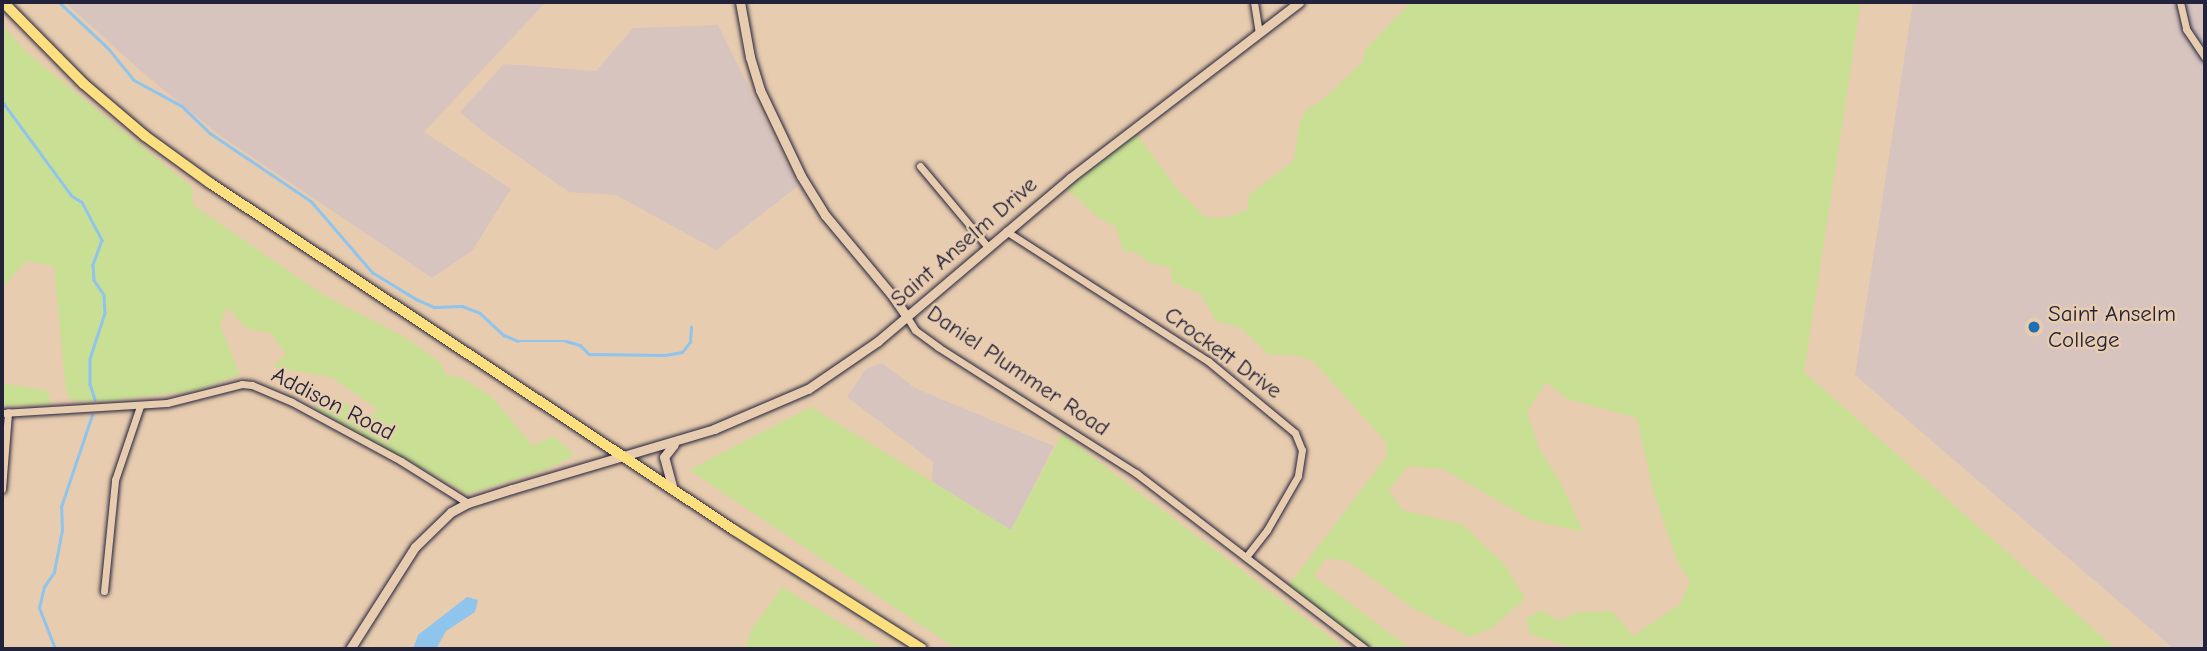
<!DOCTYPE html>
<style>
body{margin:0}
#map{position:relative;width:2207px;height:651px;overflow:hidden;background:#e8ccaf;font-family:"Comic Neue",sans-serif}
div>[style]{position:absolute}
.built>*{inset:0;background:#d7c4bf}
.green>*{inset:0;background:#c9df94}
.water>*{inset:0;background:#8fc4ed}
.stream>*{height:2.5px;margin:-1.25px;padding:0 1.25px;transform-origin:1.25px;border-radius:1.25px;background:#8fc4ed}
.roads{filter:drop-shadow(0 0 2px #22223b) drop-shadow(0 0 2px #22223b)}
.minor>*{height:7px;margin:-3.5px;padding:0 3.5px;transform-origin:3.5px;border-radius:3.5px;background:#e8ccaf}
.tertiary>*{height:9px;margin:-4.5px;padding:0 4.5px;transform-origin:4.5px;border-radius:4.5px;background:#e8ccaf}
.primary>*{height:10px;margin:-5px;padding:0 5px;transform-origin:5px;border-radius:5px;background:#fce080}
.dots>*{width:19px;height:19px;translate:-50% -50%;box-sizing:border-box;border:4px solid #e8ccaf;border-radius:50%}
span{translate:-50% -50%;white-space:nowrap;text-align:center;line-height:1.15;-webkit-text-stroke:5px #e8ccaf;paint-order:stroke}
.street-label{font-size:23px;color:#22223b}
.poi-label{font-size:23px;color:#22223b}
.left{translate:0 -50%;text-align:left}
.frame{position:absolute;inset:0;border:4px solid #22223b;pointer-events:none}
</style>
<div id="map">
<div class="built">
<i style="clip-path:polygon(65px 2px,546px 2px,424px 132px,511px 189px,472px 251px,432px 278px,218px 134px,142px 72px)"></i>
<i style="clip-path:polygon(1913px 2px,2205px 2px,2205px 649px,2174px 649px,1855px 375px)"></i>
<i style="clip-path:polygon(718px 25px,798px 186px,716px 250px,616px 195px,569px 192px,482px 131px,460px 112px,504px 64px,596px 71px,633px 28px)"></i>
<i style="clip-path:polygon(882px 363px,915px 388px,1054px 446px,1011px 530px,932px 483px,933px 462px,847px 397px,866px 369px)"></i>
</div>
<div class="green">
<i style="clip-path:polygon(1411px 2px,1861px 2px,1804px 372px,2116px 649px,1575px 649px,1530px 634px,1526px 619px,1542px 610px,1559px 621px,1574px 613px,1612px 611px,1633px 636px,1680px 604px,1690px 581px,1677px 561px,1652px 487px,1637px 418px,1567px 399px,1546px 382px,1527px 412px,1539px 448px,1561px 483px,1583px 532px,1531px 520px,1443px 469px,1408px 466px,1389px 490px,1402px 510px,1462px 524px,1504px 564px,1525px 598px,1492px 628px,1470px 637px,1413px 608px,1349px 562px,1326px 558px,1314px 576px,1411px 649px,1365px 649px,1288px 586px,1387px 456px,1386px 442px,1313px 361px,1295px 355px,1269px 355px,1241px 328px,1216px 321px,1201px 294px,1172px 282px,1171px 267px,1151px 264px,1135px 252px,1123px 251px,1116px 227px,1099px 218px,1067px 189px,1136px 133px,1178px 190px,1205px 217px,1226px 218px,1247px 210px,1249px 195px,1294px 160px,1300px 121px,1308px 108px,1321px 101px,1362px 63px,1366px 49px)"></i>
<i style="clip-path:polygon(2px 24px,26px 52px,192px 187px,193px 205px,322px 294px,406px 338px,440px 362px,447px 376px,460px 377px,491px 396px,533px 446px,554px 436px,574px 455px,550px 468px,468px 494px,313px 407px,337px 397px,366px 418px,379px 410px,331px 377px,273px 367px,286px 354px,271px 333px,247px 329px,227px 307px,220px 325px,240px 375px,197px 390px,107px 401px,73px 401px,66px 392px,54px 266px,26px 261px,2px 288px)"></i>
<i style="clip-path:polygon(2px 383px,48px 391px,51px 404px,2px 406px)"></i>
<i style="clip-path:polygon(811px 407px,1011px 530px,1062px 434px,1346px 649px,957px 649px,689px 470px)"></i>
<i style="clip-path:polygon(782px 587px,884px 649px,746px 647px,752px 629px)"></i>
</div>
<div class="water">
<i style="clip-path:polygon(467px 597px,478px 600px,475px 612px,446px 631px,436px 649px,413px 649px,418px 635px)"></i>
</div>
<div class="stream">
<i style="left:59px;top:2px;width:67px;rotate:43.2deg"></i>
<i style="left:108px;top:48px;width:41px;rotate:50.9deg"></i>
<i style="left:134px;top:80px;width:55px;rotate:28.4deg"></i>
<i style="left:182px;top:106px;width:39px;rotate:44deg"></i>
<i style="left:210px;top:133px;width:122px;rotate:34deg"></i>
<i style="left:311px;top:201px;width:94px;rotate:49.3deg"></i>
<i style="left:372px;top:272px;width:52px;rotate:31.5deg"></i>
<i style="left:416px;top:299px;width:20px;rotate:24deg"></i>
<i style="left:434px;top:307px;width:28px;rotate:-2deg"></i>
<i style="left:462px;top:306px;width:19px;rotate:21deg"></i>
<i style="left:480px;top:313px;width:33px;rotate:43deg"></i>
<i style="left:504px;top:335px;width:15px;rotate:23deg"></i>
<i style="left:518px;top:341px;width:48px"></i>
<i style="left:566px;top:341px;width:15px;rotate:16deg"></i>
<i style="left:580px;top:345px;width:13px;rotate:45deg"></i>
<i style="left:589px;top:354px;width:76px;rotate:0.8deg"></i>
<i style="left:665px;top:355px;width:17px;rotate:-10deg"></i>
<i style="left:682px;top:352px;width:13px;rotate:-51deg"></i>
<i style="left:690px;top:342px;width:15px;rotate:-86deg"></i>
<i style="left:2px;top:101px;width:118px;rotate:53.6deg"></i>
<i style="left:72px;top:196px;width:12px;rotate:31deg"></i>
<i style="left:82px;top:202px;width:43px;rotate:62.2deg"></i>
<i style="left:102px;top:240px;width:27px;rotate:110deg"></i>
<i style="left:93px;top:265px;width:15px;rotate:86deg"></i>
<i style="left:94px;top:280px;width:18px;rotate:56deg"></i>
<i style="left:104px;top:295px;width:18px;rotate:87deg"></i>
<i style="left:105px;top:313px;width:48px;rotate:108.1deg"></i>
<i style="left:90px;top:359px;width:25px;rotate:90deg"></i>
<i style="left:90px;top:384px;width:16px;rotate:72deg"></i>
<i style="left:55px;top:649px;width:44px;rotate:-111.3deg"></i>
<i style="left:39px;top:608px;width:22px;rotate:-77deg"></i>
<i style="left:44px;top:587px;width:18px;rotate:-56deg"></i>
<i style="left:54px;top:572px;width:43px;rotate:-79.2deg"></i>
<i style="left:62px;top:530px;width:23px;rotate:-92deg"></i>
<i style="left:61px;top:507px;width:97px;rotate:-71.4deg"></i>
</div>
<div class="roads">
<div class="minor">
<i style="left:1254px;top:2px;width:31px;rotate:81deg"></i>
<i style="left:2180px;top:2px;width:28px;rotate:77deg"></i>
<i style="left:2186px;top:29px;width:34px;rotate:56deg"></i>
<i style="left:920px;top:166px;width:106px;rotate:50deg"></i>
<i style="left:1006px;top:231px;width:240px;rotate:32.8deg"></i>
<i style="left:1208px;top:361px;width:113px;rotate:39.6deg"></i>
<i style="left:1295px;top:433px;width:18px;rotate:68deg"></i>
<i style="left:1302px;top:450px;width:26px;rotate:99deg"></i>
<i style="left:1298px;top:476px;width:62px;rotate:119.9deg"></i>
<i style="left:1267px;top:530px;width:34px;rotate:128deg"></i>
<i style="left:907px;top:317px;width:15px;rotate:58deg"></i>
<i style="left:915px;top:330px;width:29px;rotate:36deg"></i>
<i style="left:938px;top:347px;width:235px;rotate:32.5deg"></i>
<i style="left:1136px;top:473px;width:289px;rotate:37.5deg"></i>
<i style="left:2px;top:413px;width:165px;rotate:-3.5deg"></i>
<i style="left:167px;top:403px;width:77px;rotate:-14.2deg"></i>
<i style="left:242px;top:384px;width:10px;rotate:6deg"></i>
<i style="left:252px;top:385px;width:43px;rotate:23deg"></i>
<i style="left:292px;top:402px;width:124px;rotate:28.4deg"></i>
<i style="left:401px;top:461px;width:79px;rotate:32.1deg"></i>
<i style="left:2px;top:489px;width:77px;rotate:-85.5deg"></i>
<i style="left:104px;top:591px;width:112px;rotate:-84.3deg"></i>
<i style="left:115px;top:480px;width:78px;rotate:-71.3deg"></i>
</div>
<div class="tertiary">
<i style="left:740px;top:2px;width:56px;rotate:79.7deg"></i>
<i style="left:750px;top:57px;width:34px;rotate:73deg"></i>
<i style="left:760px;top:90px;width:95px;rotate:64.5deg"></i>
<i style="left:801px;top:176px;width:46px;rotate:58.4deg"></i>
<i style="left:825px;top:215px;width:103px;rotate:50.1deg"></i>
<i style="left:891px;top:294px;width:28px;rotate:55deg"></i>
<i style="left:673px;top:490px;width:34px;rotate:-105deg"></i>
<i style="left:664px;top:457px;width:16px;rotate:-52deg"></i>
<i style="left:350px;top:649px;width:121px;rotate:-57.5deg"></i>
<i style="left:415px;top:547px;width:50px;rotate:-44.2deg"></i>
<i style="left:451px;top:512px;width:19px;rotate:-28deg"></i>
<i style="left:468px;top:503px;width:46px;rotate:-17.7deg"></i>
<i style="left:512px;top:489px;width:211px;rotate:-16.5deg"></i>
<i style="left:714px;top:429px;width:102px;rotate:-23.1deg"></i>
<i style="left:808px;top:389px;width:85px;rotate:-34.4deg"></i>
<i style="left:878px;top:341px;width:252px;rotate:-40.3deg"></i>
<i style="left:1070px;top:178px;width:289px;rotate:-37.5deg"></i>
</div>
<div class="primary">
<i style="left:3px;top:2px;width:115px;rotate:45.4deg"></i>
<i style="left:84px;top:84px;width:80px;rotate:40.4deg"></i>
<i style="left:145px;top:136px;width:80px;rotate:35.9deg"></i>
<i style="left:210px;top:183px;width:628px;rotate:33.51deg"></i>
<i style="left:734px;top:530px;width:222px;rotate:32.3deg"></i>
</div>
</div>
<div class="dots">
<i style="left:2034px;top:327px;background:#1f6fb2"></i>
</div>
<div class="street-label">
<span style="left:964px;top:242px;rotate:-41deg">Saint Anselm Drive</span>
<span style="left:1223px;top:353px;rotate:36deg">Crockett Drive</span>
<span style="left:1018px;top:371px;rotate:34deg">Daniel Plummer Road</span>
<span style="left:333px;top:404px;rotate:27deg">Addison Road</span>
</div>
<div class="poi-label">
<span class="left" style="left:2048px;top:327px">Saint Anselm<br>College</span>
</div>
<div class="frame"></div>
</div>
